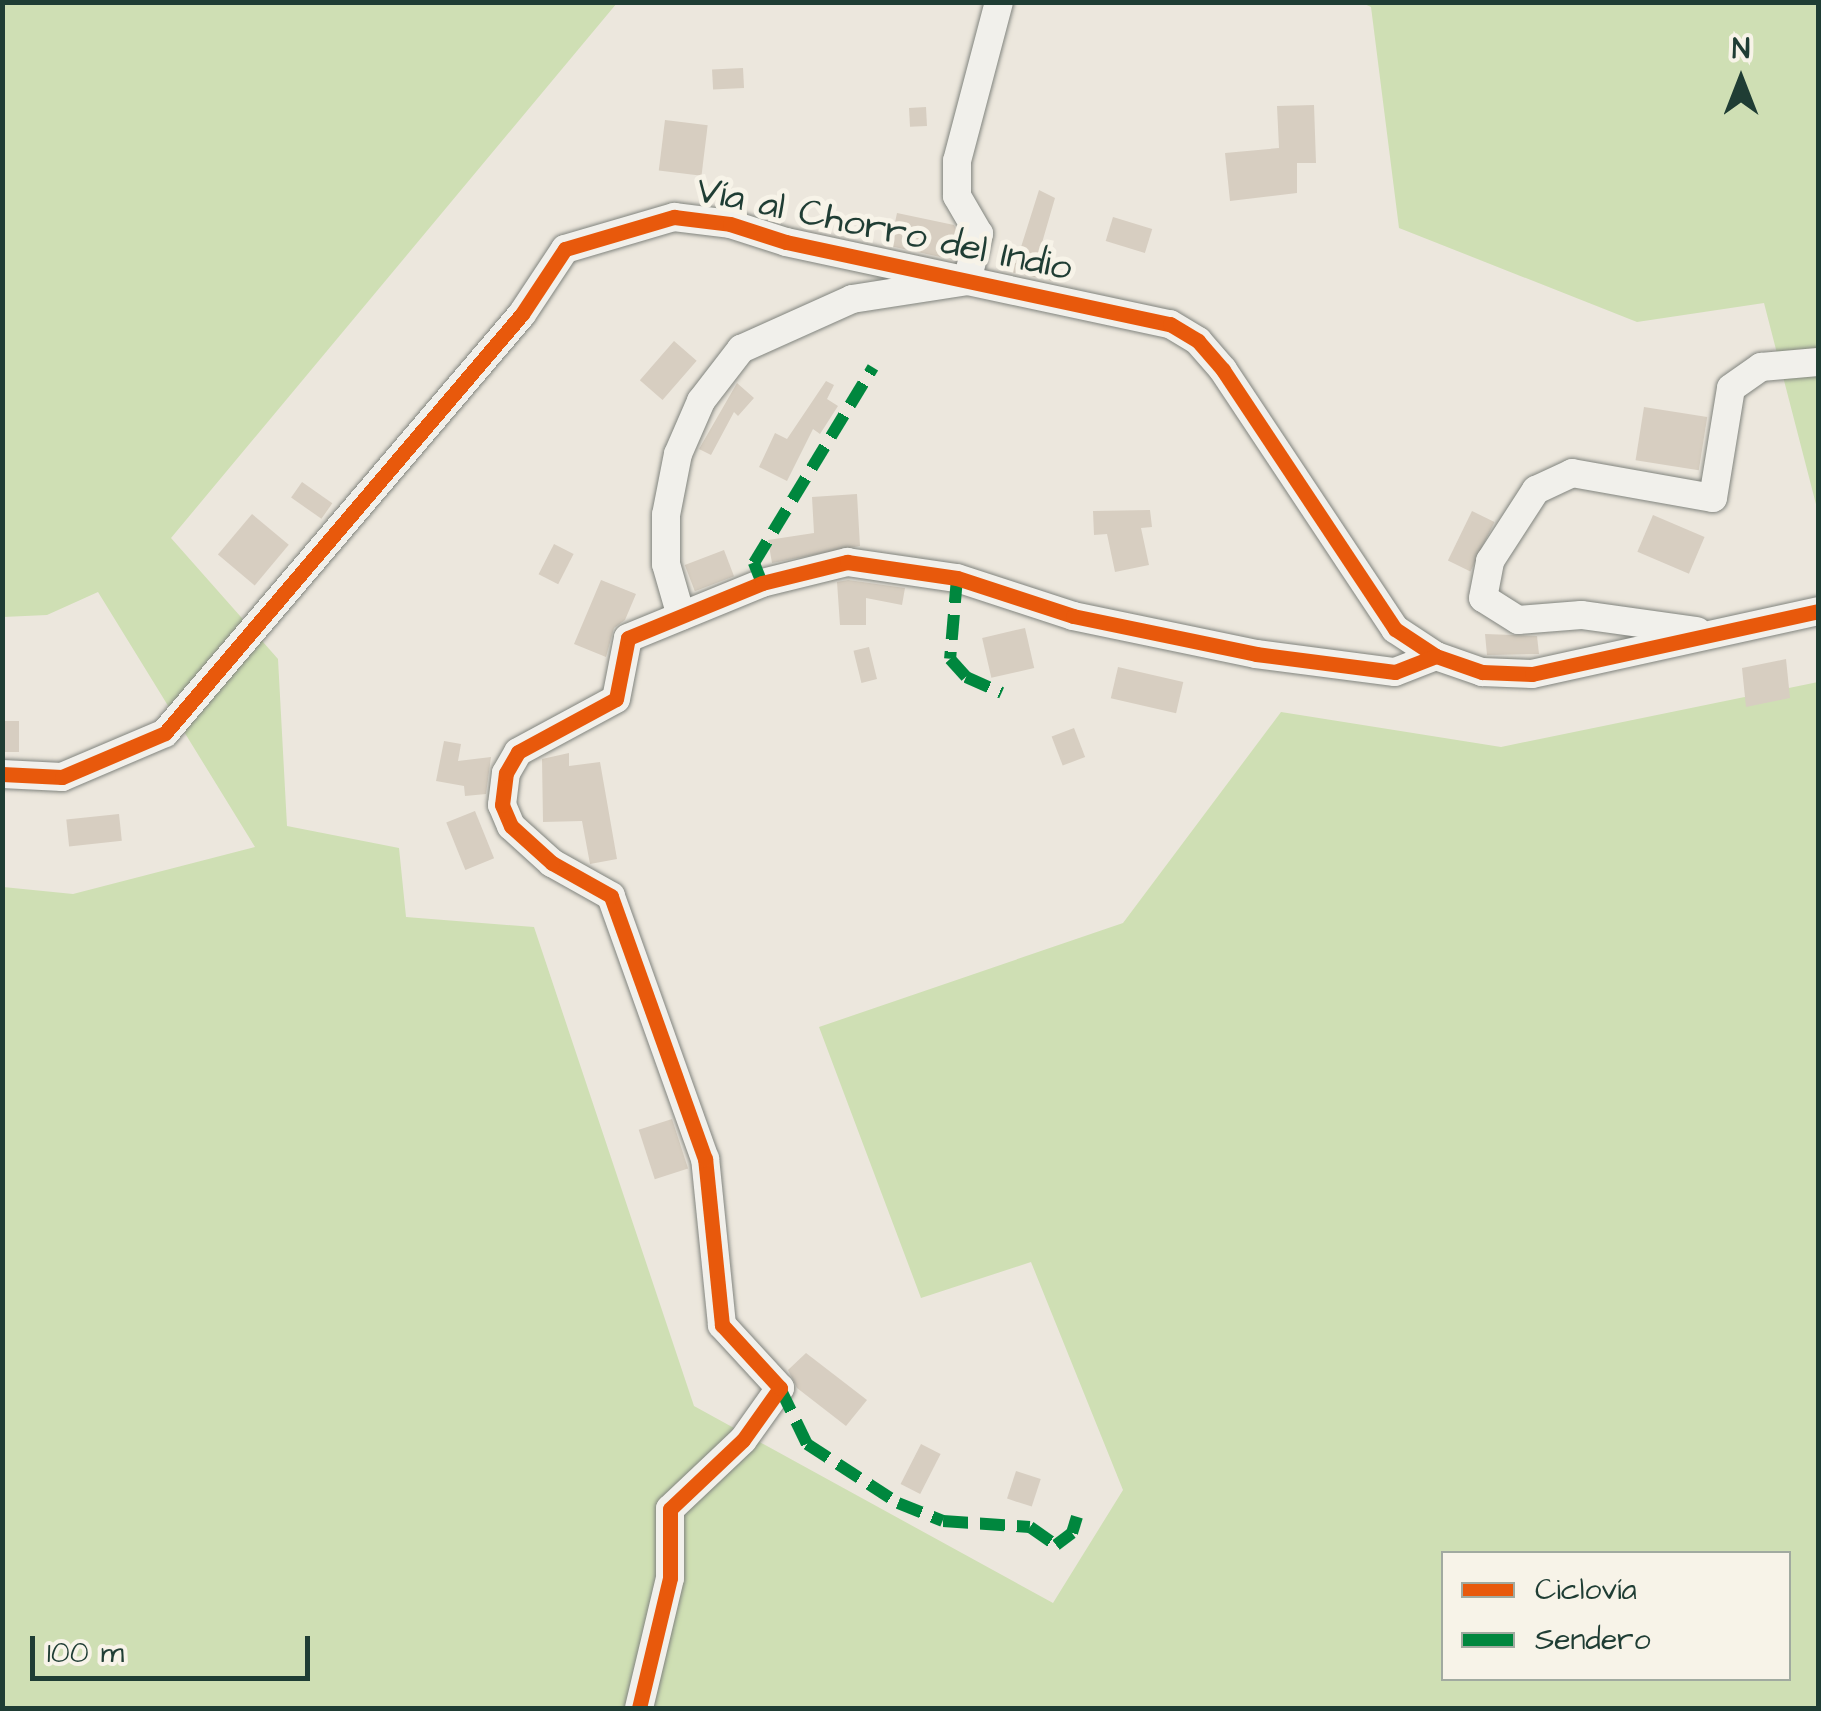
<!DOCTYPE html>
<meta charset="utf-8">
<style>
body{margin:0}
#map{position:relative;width:1821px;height:1711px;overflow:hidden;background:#ece7dd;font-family:"Architects Daughter",sans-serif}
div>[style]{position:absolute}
.green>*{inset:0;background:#cfdfb4}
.building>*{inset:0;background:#d7cec1;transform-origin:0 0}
.roads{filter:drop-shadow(0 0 2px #81847e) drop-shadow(0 0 2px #81847e)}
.minor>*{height:28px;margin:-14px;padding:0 14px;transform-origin:14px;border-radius:14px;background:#f1f0eb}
.quiet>*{height:12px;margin-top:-6px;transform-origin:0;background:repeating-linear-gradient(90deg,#00873e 0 25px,transparent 0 37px)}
.cycleway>*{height:15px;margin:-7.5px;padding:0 7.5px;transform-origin:7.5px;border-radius:7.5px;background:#e8590c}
span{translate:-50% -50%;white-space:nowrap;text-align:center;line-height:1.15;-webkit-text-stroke:10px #f7f3e8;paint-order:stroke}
.street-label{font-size:38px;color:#1f3d34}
.frame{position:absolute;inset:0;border:5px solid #1f3d34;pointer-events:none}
.legend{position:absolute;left:1441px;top:1551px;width:350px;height:130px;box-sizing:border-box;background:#f7f3e8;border:2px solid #a1aaa0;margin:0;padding:12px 18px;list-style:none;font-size:30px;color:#1f3d34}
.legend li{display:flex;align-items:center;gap:20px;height:50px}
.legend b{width:50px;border:2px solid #a1aaa0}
.north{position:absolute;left:1691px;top:30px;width:100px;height:100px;-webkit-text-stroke:8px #f7f3e8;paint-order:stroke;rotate:0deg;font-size:28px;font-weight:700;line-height:40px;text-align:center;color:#1f3d34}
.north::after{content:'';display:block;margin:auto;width:35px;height:45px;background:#1f3d34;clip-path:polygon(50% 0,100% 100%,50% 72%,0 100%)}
.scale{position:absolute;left:30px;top:1636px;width:280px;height:45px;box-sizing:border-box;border:5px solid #1f3d34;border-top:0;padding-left:12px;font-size:30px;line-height:35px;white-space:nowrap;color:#1f3d34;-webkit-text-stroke:8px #f7f3e8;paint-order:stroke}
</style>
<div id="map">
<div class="green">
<i style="clip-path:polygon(evenodd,2px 3px,617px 3px,171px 538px,278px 659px,287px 826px,399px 848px,406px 917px,534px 927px,694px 1406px,1053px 1603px,1123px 1490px,1031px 1262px,921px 1298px,819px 1027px,1123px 923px,1281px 712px,1501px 747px,1818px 682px,1818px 1708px,3px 1708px,3px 887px,73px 894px,255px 847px,98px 592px,47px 615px,3px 617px,2px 3px,1444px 1554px,1788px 1554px,1788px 1678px,1444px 1678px,1444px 1554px)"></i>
<i style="clip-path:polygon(1362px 3px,1818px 3px,1818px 512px,1764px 303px,1637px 322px,1399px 228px,1371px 7px)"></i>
</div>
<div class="building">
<i style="left:743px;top:68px;width:20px;height:31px;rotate:87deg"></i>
<i style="clip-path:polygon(1314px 105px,1316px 163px,1297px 163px,1297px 193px,1230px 201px,1225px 153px,1279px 148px,1277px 106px)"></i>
<i style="left:926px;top:107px;width:19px;height:17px;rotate:87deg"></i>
<i style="left:665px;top:120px;width:43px;height:51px;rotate:7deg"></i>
<i style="clip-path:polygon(1039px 190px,1055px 198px,1035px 267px,1060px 273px,1058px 282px,1001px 270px,1003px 260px,1016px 263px)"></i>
<i style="clip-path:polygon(897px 213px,954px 225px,960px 237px,954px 260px,890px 246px)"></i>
<i style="left:1113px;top:217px;width:41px;height:25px;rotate:17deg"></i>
<i style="left:674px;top:341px;width:30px;height:52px;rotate:41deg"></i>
<i style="clip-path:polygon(826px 381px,834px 385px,827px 399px,838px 406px,820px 434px,813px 429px,787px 481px,759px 467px,775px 433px,787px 439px)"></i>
<i style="clip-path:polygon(737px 383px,754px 398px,738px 416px,734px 412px,711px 455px,699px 449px)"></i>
<i style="left:1644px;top:407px;width:64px;height:54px;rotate:9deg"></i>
<i style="left:302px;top:482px;width:37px;height:19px;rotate:35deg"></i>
<i style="clip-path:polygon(857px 494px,860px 546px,772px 563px,768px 540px,814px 533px,812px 497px)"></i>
<i style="clip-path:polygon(1150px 510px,1152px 527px,1141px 528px,1149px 565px,1115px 572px,1107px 534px,1094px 535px,1093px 511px)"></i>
<i style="left:1472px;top:511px;width:25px;height:55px;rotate:26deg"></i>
<i style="left:252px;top:514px;width:48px;height:53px;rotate:40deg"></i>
<i style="left:1653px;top:515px;width:56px;height:40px;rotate:23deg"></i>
<i style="left:554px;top:544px;width:22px;height:34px;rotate:27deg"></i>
<i style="left:724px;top:550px;width:28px;height:42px;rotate:69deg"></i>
<i style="clip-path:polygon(601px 580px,636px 594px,625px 620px,614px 628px,606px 657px,574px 644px)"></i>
<i style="clip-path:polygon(848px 580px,905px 588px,902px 605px,866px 598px,866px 625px,840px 625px,837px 582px)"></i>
<i style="left:1025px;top:628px;width:41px;height:44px;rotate:77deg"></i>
<i style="clip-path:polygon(1485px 634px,1537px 636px,1539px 654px,1487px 655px)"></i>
<i style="left:869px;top:647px;width:33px;height:16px;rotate:76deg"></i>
<i style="clip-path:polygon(1786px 659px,1790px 698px,1746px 707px,1742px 668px)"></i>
<i style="left:1118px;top:667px;width:67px;height:32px;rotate:13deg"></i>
<i style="left:19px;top:721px;width:31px;height:17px;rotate:90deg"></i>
<i style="left:1074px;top:728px;width:31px;height:24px;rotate:69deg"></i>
<i style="clip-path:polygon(444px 741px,461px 744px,458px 761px,491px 757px,486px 794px,465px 796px,464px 786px,436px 781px)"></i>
<i style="clip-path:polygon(569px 753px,569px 766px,600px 762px,617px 859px,590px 864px,582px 821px,543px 822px,542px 759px)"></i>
<i style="left:475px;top:811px;width:51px;height:31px;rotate:68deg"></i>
<i style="left:119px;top:814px;width:27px;height:53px;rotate:84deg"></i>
<i style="left:672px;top:1119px;width:52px;height:35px;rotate:72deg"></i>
<i style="clip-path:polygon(806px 1353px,867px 1400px,846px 1426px,797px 1388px,788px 1370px)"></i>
<i style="left:921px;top:1444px;width:22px;height:45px;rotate:27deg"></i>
<i style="left:1016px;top:1471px;width:26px;height:29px;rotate:18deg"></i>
</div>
<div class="roads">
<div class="minor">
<i style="left:681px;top:616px;width:54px;rotate:-106.1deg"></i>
<i style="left:666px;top:564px;width:49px;rotate:-90deg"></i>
<i style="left:666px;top:515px;width:62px;rotate:-78.9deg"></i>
<i style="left:678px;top:454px;width:58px;rotate:-66.5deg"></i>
<i style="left:701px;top:401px;width:66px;rotate:-52.4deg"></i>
<i style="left:741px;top:349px;width:122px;rotate:-24.2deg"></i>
<i style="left:852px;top:299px;width:116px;rotate:-8.9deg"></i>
<i style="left:967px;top:281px;width:49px;rotate:-75.7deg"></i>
<i style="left:979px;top:234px;width:44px;rotate:-120.1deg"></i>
<i style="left:957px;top:196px;width:35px;rotate:-90deg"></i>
<i style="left:957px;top:161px;width:164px;rotate:-75.2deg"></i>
<i style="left:1697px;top:631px;width:117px;rotate:-172.1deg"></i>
<i style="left:1581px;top:615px;width:63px;rotate:175.5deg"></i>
<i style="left:1518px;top:620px;width:41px;rotate:-147.8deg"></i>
<i style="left:1483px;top:598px;width:38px;rotate:-79deg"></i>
<i style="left:1490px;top:561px;width:85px;rotate:-57.1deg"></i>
<i style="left:1536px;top:490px;width:40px;rotate:-25deg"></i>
<i style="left:1572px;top:473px;width:143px;rotate:10.1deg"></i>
<i style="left:1713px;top:498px;width:111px;rotate:-80.7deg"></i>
<i style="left:1731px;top:388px;width:37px;rotate:-35deg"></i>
<i style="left:1761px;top:367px;width:57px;rotate:-5deg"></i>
<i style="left:2px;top:774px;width:60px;rotate:2.9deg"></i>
<i style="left:62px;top:777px;width:112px;rotate:-23.1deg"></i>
<i style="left:165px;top:733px;width:550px;rotate:-49.57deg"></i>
<i style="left:522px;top:314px;width:78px;rotate:-56.5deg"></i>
<i style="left:565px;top:249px;width:114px;rotate:-16.4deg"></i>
<i style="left:674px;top:217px;width:56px;rotate:7.1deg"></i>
<i style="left:730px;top:224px;width:59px;rotate:17.8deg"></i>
<i style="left:786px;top:242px;width:393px;rotate:12.1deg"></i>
<i style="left:1170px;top:324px;width:33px;rotate:31deg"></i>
<i style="left:1198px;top:341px;width:38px;rotate:49deg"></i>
<i style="left:1223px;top:370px;width:311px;rotate:56.4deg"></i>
<i style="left:1395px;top:629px;width:49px;rotate:33.4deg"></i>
<i style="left:1436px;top:656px;width:49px;rotate:19.2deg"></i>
<i style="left:1482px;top:672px;width:50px;rotate:2.3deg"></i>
<i style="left:1532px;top:674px;width:293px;rotate:-12.4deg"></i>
<i style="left:639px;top:1708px;width:134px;rotate:-76.6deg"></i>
<i style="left:670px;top:1578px;width:69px;rotate:-90deg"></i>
<i style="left:670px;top:1509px;width:100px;rotate:-43.4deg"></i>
<i style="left:743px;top:1440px;width:64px;rotate:-54.6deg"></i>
<i style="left:780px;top:1388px;width:86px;rotate:-132.6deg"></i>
<i style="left:722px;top:1325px;width:167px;rotate:-95.8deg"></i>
<i style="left:705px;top:1159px;width:279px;rotate:-109.7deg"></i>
<i style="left:611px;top:896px;width:68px;rotate:-150.8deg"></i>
<i style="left:552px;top:863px;width:55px;rotate:-137.9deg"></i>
<i style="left:511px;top:826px;width:23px;rotate:-113deg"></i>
<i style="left:502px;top:805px;width:32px;rotate:-83deg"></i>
<i style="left:506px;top:773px;width:24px;rotate:-60deg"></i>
<i style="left:518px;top:752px;width:111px;rotate:-28.4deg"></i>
<i style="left:616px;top:699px;width:62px;rotate:-78.9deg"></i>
<i style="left:628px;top:638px;width:145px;rotate:-22.3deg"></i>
<i style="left:762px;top:583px;width:88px;rotate:-13.9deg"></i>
<i style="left:847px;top:562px;width:111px;rotate:8.3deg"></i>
<i style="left:957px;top:578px;width:122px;rotate:18.1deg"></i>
<i style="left:1073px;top:616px;width:187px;rotate:11.7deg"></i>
<i style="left:1256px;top:654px;width:140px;rotate:7.4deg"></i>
<i style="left:1395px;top:672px;width:44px;rotate:-21.3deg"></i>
</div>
</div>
<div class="quiet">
<i style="left:957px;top:578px;width:81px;rotate:94.9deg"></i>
<i style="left:950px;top:659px;width:24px;rotate:48deg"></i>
<i style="left:966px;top:677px;width:39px;rotate:24deg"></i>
<i style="left:762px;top:583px;width:22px;rotate:-112deg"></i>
<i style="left:754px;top:563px;width:229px;rotate:-58.7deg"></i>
<i style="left:780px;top:1388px;width:62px;rotate:64.3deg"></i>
<i style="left:807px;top:1444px;width:108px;rotate:33deg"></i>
<i style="left:898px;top:1503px;width:48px;rotate:21.8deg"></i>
<i style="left:943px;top:1521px;width:87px;rotate:3.9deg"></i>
<i style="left:1030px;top:1527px;width:32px;rotate:35deg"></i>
<i style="left:1056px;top:1545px;width:20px;rotate:-37deg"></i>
<i style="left:1072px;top:1533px;width:17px;rotate:-73deg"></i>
</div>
<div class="cycleway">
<i style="left:2px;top:774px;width:60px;rotate:2.9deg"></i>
<i style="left:62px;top:777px;width:112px;rotate:-23.1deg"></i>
<i style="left:165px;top:733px;width:550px;rotate:-49.57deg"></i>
<i style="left:522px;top:314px;width:78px;rotate:-56.5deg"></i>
<i style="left:565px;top:249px;width:114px;rotate:-16.4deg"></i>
<i style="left:674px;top:217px;width:56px;rotate:7.1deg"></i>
<i style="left:730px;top:224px;width:59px;rotate:17.8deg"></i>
<i style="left:786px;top:242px;width:393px;rotate:12.1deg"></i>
<i style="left:1170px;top:324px;width:33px;rotate:31deg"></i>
<i style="left:1198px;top:341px;width:38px;rotate:49deg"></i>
<i style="left:1223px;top:370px;width:311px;rotate:56.4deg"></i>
<i style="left:1395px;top:629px;width:49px;rotate:33.4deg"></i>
<i style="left:1436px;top:656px;width:49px;rotate:19.2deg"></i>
<i style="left:1482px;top:672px;width:50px;rotate:2.3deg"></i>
<i style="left:1532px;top:674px;width:293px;rotate:-12.4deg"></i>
<i style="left:639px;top:1708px;width:134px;rotate:-76.6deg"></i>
<i style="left:670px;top:1578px;width:69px;rotate:-90deg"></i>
<i style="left:670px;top:1509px;width:100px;rotate:-43.4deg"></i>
<i style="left:743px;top:1440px;width:64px;rotate:-54.6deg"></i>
<i style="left:780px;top:1388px;width:86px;rotate:-132.6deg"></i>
<i style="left:722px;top:1325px;width:167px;rotate:-95.8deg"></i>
<i style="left:705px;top:1159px;width:279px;rotate:-109.7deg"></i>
<i style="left:611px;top:896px;width:68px;rotate:-150.8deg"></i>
<i style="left:552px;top:863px;width:55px;rotate:-137.9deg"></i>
<i style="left:511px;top:826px;width:23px;rotate:-113deg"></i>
<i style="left:502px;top:805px;width:32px;rotate:-83deg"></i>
<i style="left:506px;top:773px;width:24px;rotate:-60deg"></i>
<i style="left:518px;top:752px;width:111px;rotate:-28.4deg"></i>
<i style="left:616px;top:699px;width:62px;rotate:-78.9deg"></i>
<i style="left:628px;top:638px;width:145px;rotate:-22.3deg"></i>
<i style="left:762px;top:583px;width:88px;rotate:-13.9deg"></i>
<i style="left:847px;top:562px;width:111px;rotate:8.3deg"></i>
<i style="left:957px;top:578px;width:122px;rotate:18.1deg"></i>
<i style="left:1073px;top:616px;width:187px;rotate:11.7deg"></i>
<i style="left:1256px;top:654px;width:140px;rotate:7.4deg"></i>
<i style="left:1395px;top:672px;width:44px;rotate:-21.3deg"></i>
</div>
<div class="street-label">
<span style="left:884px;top:230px;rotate:12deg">Vía al Chorro del Indio</span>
</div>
<div class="frame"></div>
<ul class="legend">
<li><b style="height:12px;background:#e8590c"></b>Ciclovía</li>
<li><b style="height:12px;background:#00873e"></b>Sendero</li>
</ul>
<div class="north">N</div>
<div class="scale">100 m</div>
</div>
